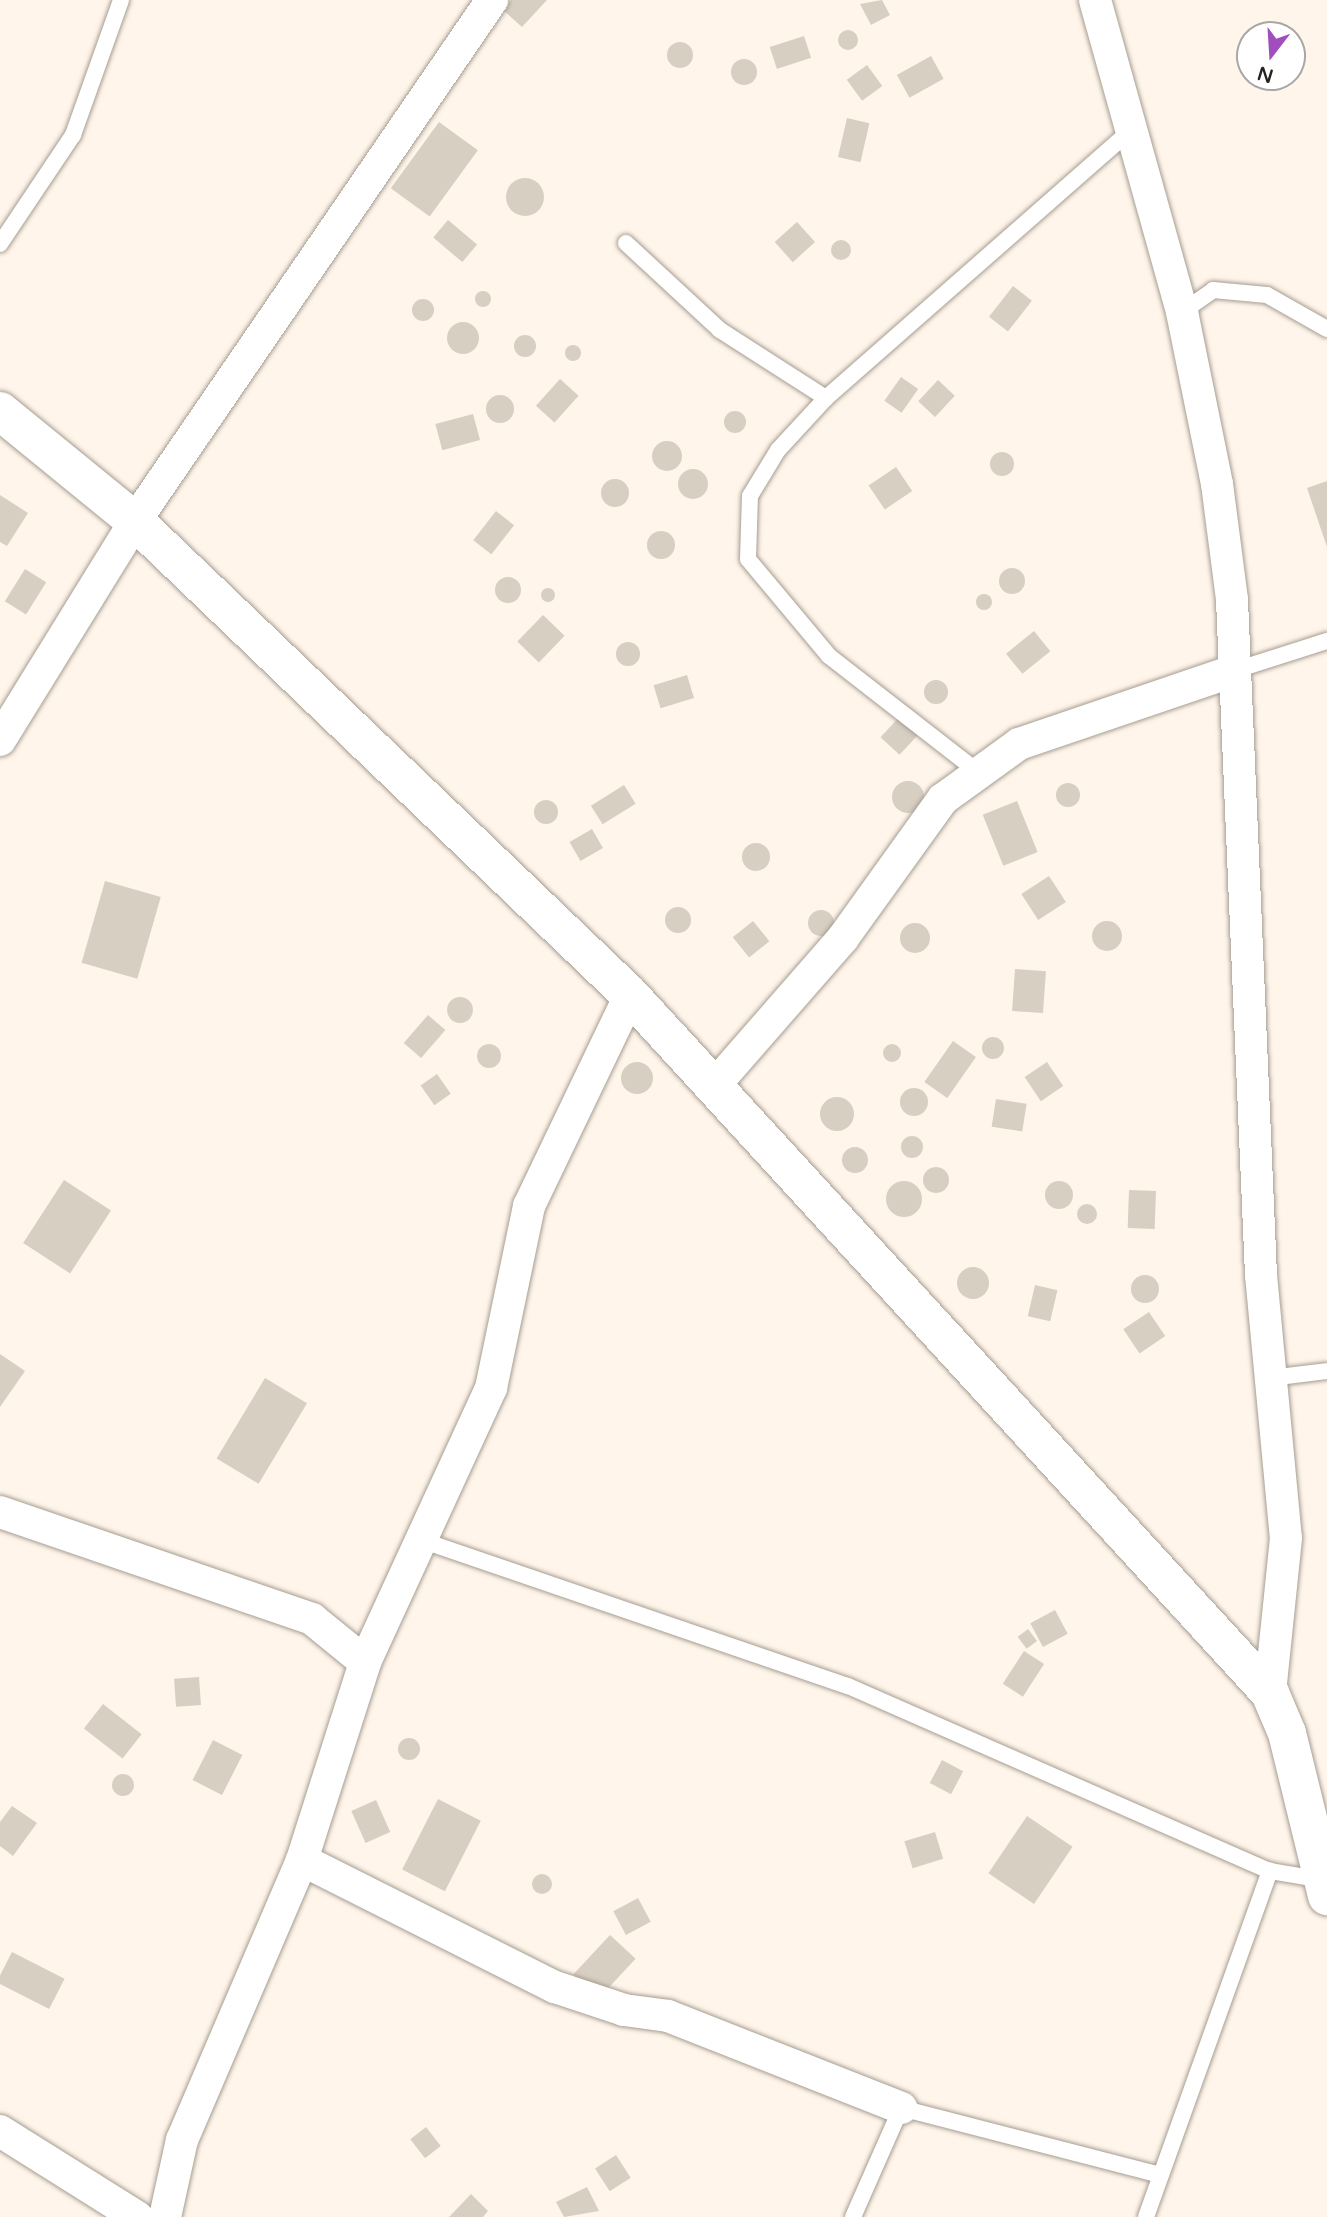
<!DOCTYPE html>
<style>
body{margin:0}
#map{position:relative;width:1327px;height:2217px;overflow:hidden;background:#fff5ea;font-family:"Varela Round",sans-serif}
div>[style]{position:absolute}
.building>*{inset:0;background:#d8cfc3;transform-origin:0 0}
.round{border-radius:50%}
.roads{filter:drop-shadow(0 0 2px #a69d92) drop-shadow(0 0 2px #a69d92)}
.lane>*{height:16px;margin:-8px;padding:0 8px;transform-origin:8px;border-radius:8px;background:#fff}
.street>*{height:32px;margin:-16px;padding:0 16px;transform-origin:16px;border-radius:16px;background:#fff}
.secondary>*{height:38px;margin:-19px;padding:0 19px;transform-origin:19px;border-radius:19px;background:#fff}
span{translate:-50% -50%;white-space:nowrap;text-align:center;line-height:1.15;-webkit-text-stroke:5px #fff;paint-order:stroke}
.north{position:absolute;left:1236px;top:21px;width:70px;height:70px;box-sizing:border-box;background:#fff;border:2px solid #a8a7a5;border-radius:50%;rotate:197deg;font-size:19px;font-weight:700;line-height:28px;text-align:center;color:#26231f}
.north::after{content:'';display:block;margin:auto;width:24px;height:32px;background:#a04ebd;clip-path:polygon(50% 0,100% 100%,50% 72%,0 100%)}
</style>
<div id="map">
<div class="building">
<i style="clip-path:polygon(511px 0,547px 0,522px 27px,503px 10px)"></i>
<i style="clip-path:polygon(882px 0,890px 15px,871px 25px,860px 4px)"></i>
<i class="round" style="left:838px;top:30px;width:20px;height:20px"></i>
<i style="left:804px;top:36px;width:23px;height:36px;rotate:72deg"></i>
<i class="round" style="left:667px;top:42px;width:26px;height:26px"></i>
<i style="left:931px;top:56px;width:26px;height:39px;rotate:61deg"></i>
<i class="round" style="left:731px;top:59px;width:26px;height:26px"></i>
<i style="left:867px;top:65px;width:26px;height:25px;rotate:54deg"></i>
<i style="left:847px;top:118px;width:23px;height:40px;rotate:13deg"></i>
<i style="left:439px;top:122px;width:48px;height:82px;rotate:36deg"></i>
<i class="round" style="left:506px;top:178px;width:38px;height:38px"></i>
<i style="left:448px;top:220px;width:38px;height:23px;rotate:40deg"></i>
<i style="left:797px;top:222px;width:27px;height:30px;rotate:48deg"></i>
<i class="round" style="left:831px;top:240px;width:20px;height:20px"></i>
<i style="left:1013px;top:286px;width:24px;height:39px;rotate:38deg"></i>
<i class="round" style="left:475px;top:291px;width:16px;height:16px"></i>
<i class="round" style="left:412px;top:299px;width:22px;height:22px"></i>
<i class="round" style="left:447px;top:322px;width:32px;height:32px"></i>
<i class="round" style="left:514px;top:335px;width:22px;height:22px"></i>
<i class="round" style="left:565px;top:345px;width:16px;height:16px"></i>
<i style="left:901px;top:377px;width:21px;height:29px;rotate:35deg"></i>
<i style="left:560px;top:379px;width:25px;height:36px;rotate:42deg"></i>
<i style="left:938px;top:380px;width:23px;height:29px;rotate:43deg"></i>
<i class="round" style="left:486px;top:395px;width:28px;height:28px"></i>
<i class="round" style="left:724px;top:411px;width:22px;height:22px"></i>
<i style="left:473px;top:414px;width:27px;height:39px;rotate:75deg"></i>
<i class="round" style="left:652px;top:441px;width:30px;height:30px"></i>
<i class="round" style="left:990px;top:452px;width:24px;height:24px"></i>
<i style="left:896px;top:467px;width:29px;height:33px;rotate:56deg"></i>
<i class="round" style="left:678px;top:469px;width:30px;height:30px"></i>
<i class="round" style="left:601px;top:479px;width:28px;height:28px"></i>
<i style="clip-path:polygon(1327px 481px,1327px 547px,1307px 488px)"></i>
<i style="clip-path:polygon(0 495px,28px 513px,7px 546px,0 542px)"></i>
<i style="left:496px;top:511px;width:23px;height:37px;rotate:38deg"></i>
<i class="round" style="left:647px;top:531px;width:28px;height:28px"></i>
<i class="round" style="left:999px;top:568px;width:26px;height:26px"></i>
<i style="left:25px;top:569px;width:25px;height:38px;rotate:32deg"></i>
<i class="round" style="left:495px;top:577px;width:26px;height:26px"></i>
<i class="round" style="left:541px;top:588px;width:14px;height:14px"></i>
<i class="round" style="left:976px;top:594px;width:16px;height:16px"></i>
<i style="left:543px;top:615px;width:30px;height:37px;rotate:44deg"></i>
<i style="left:1034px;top:631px;width:26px;height:36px;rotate:51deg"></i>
<i class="round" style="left:616px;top:642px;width:24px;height:24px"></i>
<i style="left:687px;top:675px;width:24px;height:35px;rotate:73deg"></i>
<i class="round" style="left:924px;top:680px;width:24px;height:24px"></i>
<i style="left:903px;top:713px;width:26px;height:33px;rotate:43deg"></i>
<i class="round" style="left:892px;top:781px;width:32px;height:32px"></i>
<i class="round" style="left:1056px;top:783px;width:24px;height:24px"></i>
<i style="left:624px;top:785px;width:22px;height:39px;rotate:58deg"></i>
<i class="round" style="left:534px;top:800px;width:24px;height:24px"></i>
<i style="left:1017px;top:801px;width:55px;height:37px;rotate:68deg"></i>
<i style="left:592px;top:829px;width:22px;height:26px;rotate:60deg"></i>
<i class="round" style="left:742px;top:843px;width:28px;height:28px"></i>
<i style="left:1049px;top:876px;width:31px;height:33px;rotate:57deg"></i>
<i style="left:105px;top:881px;width:58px;height:85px;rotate:16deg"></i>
<i class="round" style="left:665px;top:907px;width:26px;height:26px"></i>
<i class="round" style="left:808px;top:910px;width:26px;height:26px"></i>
<i class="round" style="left:1092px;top:921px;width:30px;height:30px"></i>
<i style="left:753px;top:921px;width:26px;height:26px;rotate:51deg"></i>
<i class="round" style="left:900px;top:923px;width:30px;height:30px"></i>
<i style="left:1015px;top:969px;width:31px;height:42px;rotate:4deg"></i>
<i class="round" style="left:447px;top:997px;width:26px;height:26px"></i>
<i style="left:428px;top:1015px;width:23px;height:37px;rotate:41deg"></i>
<i class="round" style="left:982px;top:1037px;width:22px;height:22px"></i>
<i style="left:953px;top:1041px;width:28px;height:50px;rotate:35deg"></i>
<i class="round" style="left:477px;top:1044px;width:24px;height:24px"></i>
<i class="round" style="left:883px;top:1044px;width:18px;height:18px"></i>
<i style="left:1047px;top:1062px;width:29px;height:27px;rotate:56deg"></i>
<i class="round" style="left:621px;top:1062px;width:32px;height:32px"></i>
<i style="left:437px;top:1074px;width:24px;height:20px;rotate:55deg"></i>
<i class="round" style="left:900px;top:1088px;width:28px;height:28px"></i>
<i class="round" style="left:820px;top:1097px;width:34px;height:34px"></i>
<i style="left:996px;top:1099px;width:31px;height:28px;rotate:9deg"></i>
<i class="round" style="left:901px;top:1136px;width:22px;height:22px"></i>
<i class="round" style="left:842px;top:1147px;width:26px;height:26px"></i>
<i class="round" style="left:923px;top:1167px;width:26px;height:26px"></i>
<i style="left:64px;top:1180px;width:56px;height:75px;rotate:33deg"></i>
<i class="round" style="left:886px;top:1181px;width:36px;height:36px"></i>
<i class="round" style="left:1045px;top:1181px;width:28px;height:28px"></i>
<i style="left:1129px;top:1190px;width:27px;height:38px;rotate:2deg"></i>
<i class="round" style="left:1077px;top:1204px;width:20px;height:20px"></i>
<i class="round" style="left:957px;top:1267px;width:32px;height:32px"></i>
<i class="round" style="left:1131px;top:1275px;width:28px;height:28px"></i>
<i style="left:1035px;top:1285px;width:23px;height:32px;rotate:13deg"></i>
<i style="left:1149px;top:1312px;width:29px;height:31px;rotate:56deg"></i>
<i style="clip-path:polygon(0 1354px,25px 1371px,0 1407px)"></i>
<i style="left:265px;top:1378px;width:49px;height:94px;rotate:31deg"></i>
<i style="left:1055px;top:1610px;width:27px;height:28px;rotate:62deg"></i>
<i style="left:1028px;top:1629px;width:15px;height:13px;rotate:53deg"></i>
<i style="left:1024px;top:1651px;width:24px;height:39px;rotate:33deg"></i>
<i style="left:199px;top:1677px;width:28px;height:25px;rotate:86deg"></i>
<i style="left:103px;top:1704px;width:49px;height:31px;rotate:38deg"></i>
<i class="round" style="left:398px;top:1738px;width:22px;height:22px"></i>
<i style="left:213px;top:1740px;width:33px;height:45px;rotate:27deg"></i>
<i style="left:942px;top:1760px;width:24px;height:26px;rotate:28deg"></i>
<i class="round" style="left:112px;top:1774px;width:22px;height:22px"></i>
<i style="left:438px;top:1799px;width:48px;height:79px;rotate:27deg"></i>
<i style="left:376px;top:1800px;width:35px;height:27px;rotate:66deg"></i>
<i style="clip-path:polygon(12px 1806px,37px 1823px,13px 1856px,0 1846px,0 1822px)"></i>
<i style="left:1027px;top:1816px;width:55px;height:69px;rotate:34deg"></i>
<i style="left:935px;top:1832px;width:28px;height:32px;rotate:73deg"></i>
<i class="round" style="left:532px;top:1874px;width:20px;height:20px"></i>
<i style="left:638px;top:1898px;width:27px;height:28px;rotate:62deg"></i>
<i style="left:610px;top:1935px;width:35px;height:54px;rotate:43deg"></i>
<i style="left:12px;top:1952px;width:59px;height:34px;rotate:27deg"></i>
<i style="left:426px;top:2127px;width:24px;height:20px;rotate:52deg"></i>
<i style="left:616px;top:2155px;width:27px;height:25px;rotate:57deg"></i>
<i style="clip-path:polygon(587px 2187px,599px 2211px,564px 2217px,556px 2202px)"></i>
<i style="clip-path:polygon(471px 2194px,488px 2211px,483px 2217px,449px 2217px)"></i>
</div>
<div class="roads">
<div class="lane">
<i style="left:626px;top:243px;width:128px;rotate:42.8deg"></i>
<i style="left:720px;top:330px;width:126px;rotate:32.7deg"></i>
<i style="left:0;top:244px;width:131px;rotate:-56.2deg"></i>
<i style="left:73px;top:135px;width:143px;rotate:-70.4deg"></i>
<i style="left:1182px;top:312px;width:38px;rotate:-35deg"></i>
<i style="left:1213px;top:290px;width:54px;rotate:5.3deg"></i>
<i style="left:1267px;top:295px;width:69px;rotate:29.5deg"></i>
<i style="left:1233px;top:671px;width:99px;rotate:-17.7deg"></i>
<i style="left:978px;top:772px;width:189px;rotate:-142.1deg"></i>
<i style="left:829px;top:656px;width:126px;rotate:-129.9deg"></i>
<i style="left:748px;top:559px;width:63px;rotate:-88.2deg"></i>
<i style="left:750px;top:496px;width:54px;rotate:-58.7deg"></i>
<i style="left:778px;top:450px;width:71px;rotate:-47.3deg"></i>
<i style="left:826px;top:398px;width:405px;rotate:-41.3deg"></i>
<i style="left:1270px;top:1378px;width:57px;rotate:-7deg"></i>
<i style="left:418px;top:1539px;width:454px;rotate:18.9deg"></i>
<i style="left:848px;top:1686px;width:461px;rotate:23.7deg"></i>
<i style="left:853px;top:2217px;width:119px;rotate:-66.2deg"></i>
<i style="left:901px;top:2108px;width:268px;rotate:14.5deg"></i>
<i style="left:1146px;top:2217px;width:368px;rotate:-70.3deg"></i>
<i style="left:1270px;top:1871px;width:54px;rotate:9.6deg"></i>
</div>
<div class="street">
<i style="left:1095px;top:0;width:324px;rotate:74.4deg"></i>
<i style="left:1182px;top:312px;width:176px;rotate:78.5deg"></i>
<i style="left:1217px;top:484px;width:117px;rotate:82.6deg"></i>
<i style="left:1232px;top:600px;width:676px;rotate:87.54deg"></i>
<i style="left:1261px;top:1275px;width:264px;rotate:84.6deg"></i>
<i style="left:1286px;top:1538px;width:156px;rotate:95.9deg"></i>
<i style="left:0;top:740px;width:257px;rotate:-58.3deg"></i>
<i style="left:135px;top:521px;width:632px;rotate:-55.58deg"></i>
<i style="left:714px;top:1086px;width:196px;rotate:-48.9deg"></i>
<i style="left:843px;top:938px;width:171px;rotate:-54.3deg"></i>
<i style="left:943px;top:799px;width:94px;rotate:-35.9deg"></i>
<i style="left:1019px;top:744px;width:226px;rotate:-18.8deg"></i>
<i style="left:0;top:1512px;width:330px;rotate:18.9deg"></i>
<i style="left:312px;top:1619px;width:68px;rotate:39.1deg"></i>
<i style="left:302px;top:1860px;width:283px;rotate:26.7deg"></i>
<i style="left:555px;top:1987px;width:73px;rotate:18.4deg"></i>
<i style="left:624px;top:2010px;width:44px;rotate:7.8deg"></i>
<i style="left:668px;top:2016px;width:251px;rotate:21.5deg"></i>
<i style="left:0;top:2131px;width:162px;rotate:32.1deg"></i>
<i style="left:165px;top:2217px;width:79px;rotate:-77.6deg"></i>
<i style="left:182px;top:2140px;width:305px;rotate:-66.8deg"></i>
<i style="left:302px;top:1860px;width:208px;rotate:-72.3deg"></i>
<i style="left:365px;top:1662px;width:302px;rotate:-65.3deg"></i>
<i style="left:491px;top:1388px;width:186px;rotate:-78.2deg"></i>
<i style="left:529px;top:1206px;width:234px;rotate:-64.4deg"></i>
</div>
<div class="secondary">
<i style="left:0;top:411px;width:174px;rotate:39.2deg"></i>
<i style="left:135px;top:521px;width:685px;rotate:43.76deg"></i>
<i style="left:630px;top:995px;width:947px;rotate:47.48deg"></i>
<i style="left:1270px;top:1693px;width:43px;rotate:67deg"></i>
<i style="left:1287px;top:1733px;width:168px;rotate:76.2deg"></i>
</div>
</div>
<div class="north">N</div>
</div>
